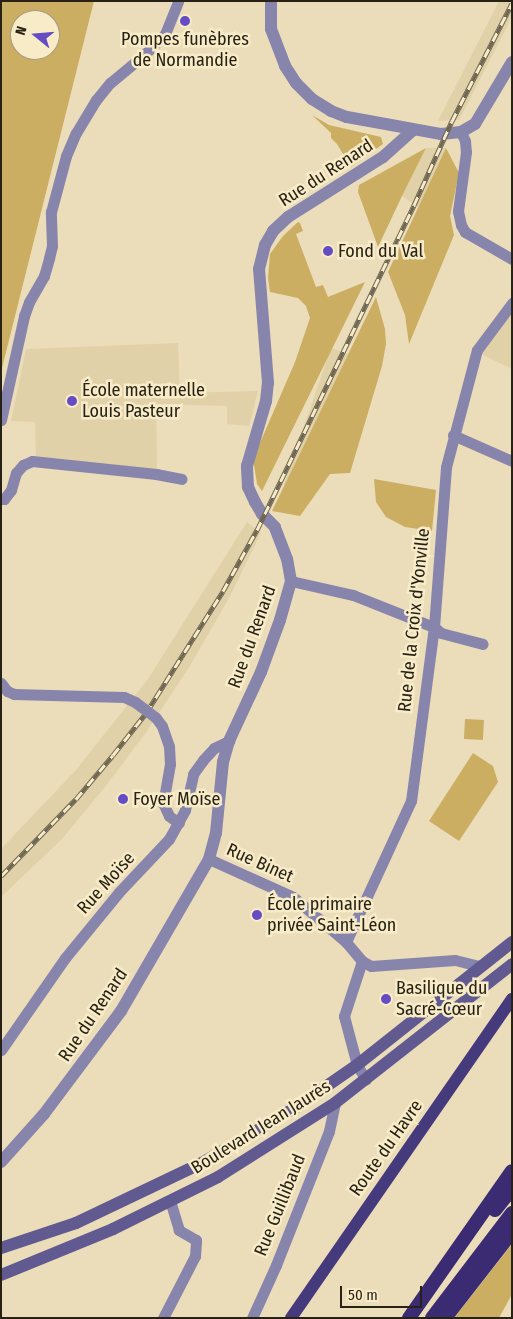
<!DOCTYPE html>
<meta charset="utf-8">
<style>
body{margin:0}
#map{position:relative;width:513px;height:1319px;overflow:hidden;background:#ebddba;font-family:"Fira Sans Condensed",sans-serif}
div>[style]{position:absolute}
.built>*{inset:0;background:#e1d1a8;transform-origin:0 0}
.green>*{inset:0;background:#cbae62;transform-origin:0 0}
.minor>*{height:11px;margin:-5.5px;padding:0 5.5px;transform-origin:5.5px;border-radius:5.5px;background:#8885ac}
.tertiary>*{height:12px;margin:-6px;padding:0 6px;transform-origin:6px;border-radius:6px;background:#8885ac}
.secondary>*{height:12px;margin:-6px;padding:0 6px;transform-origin:6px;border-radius:6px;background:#605a91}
.primary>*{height:12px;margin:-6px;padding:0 6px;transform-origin:6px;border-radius:6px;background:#453a7c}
.trunk>*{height:14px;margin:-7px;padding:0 7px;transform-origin:7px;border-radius:7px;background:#3a2b73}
.rail>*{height:5px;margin-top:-2.5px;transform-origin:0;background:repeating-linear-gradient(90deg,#f8ebc7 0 9px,#6f6752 0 18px);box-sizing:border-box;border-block:1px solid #6f6752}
.minor-bridge>*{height:11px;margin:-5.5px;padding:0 5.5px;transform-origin:5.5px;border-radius:5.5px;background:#8885ac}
.dots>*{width:14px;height:14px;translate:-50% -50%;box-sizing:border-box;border:2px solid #f8ebc7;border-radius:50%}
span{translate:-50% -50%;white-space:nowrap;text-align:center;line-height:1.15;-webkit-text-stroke:5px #f8ebc7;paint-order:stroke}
.poi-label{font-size:18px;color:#272215}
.left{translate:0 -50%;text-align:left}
.street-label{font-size:18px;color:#272215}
.frame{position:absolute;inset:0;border:2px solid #272215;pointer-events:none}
.north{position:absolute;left:10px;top:10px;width:50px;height:50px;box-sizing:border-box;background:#f8ebc7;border:1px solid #a49b80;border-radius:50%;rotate:287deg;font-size:14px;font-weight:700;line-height:20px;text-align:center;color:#272215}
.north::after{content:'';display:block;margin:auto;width:18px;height:22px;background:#654bc4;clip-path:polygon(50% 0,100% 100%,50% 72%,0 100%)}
.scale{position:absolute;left:340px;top:1286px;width:82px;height:22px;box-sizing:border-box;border:2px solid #272215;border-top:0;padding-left:6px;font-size:15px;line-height:18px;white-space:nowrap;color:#272215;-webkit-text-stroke:4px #f8ebc7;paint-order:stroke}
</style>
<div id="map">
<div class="built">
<i style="clip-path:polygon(499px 1px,512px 1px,512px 17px,459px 120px,438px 121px)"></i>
<i style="clip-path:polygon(426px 148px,446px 148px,419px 208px,402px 196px)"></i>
<i style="clip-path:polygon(512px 311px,512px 369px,481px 354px)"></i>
<i style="clip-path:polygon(178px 343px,180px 393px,258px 391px,249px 426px,227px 424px,227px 406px,156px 404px,157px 470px,36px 458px,35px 422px,11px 421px,26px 349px)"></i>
<i style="left:331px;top:348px;width:18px;height:159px;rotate:19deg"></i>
<i style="clip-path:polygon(247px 522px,261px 533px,228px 600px,188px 669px,147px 731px,105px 787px,62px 839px,1px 897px,1px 849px,76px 770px,148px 679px)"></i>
</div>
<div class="green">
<i style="clip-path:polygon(evenodd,1px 1px,94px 1px,1px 372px,1px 1px,20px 20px,50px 20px,50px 50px,20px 50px,20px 20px)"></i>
<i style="clip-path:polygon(312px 115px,329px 125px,381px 137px,383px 144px,351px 167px,337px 144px,331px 138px,331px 133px)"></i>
<i style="clip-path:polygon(426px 148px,402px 196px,378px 247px,358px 192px,359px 185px)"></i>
<i style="clip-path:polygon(446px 148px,459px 173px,450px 216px,454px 235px,409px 344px,405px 315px,388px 272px)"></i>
<i style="clip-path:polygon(298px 222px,300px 223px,303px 231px,296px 234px,316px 287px,323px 285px,328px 297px,365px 282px,262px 491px,257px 484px,253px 459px,295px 362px,310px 318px,306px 306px,298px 298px,270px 292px,268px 278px,270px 254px,283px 236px)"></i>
<i style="clip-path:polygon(376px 297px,385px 329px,386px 344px,382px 366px,350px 473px,330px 474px,300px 516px,272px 511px)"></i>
<i style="clip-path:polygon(374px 479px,436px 490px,432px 531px,405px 527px,386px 517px,376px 502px)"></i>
<i style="left:465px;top:719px;width:19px;height:20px;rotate:3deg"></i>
<i style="clip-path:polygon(473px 753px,493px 766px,498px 782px,459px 841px,429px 821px)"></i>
<i style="clip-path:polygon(512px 1244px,512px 1294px,499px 1318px,454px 1318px)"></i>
</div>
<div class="minor">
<i style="left:461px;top:132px;width:10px;rotate:66deg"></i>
<i style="left:465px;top:141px;width:11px;rotate:85deg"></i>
<i style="left:466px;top:152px;width:60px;rotate:97.7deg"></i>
<i style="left:458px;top:211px;width:14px;rotate:78deg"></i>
<i style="left:461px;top:225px;width:8px;rotate:60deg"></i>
<i style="left:465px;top:232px;width:54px;rotate:29.9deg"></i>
<i style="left:1px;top:420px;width:107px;rotate:-77.5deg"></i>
<i style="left:24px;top:316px;width:15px;rotate:-70deg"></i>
<i style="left:29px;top:302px;width:30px;rotate:-60deg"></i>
<i style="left:44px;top:276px;width:19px;rotate:-74deg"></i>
<i style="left:49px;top:258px;width:12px;rotate:-76deg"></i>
<i style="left:52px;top:246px;width:34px;rotate:-92deg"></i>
<i style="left:51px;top:212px;width:58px;rotate:-75deg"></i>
<i style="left:66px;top:156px;width:25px;rotate:-67deg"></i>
<i style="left:76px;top:133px;width:39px;rotate:-59deg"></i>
<i style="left:96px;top:100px;width:22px;rotate:-51deg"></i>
<i style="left:110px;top:83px;width:47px;rotate:-39.8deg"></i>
<i style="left:146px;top:53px;width:27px;rotate:-45deg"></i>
<i style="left:165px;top:34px;width:35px;rotate:-68deg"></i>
<i style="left:453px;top:435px;width:64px;rotate:23.8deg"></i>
<i style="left:1px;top:499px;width:3px"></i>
<i style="left:4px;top:499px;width:11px;rotate:-52deg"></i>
<i style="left:11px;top:490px;width:18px;rotate:-74deg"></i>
<i style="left:16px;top:473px;width:11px;rotate:-49deg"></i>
<i style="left:23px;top:465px;width:10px;rotate:-24deg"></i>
<i style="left:32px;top:461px;width:125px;rotate:6deg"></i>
<i style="left:156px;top:474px;width:26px;rotate:11deg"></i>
<i style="left:291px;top:581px;width:64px;rotate:12.7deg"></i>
<i style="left:353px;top:595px;width:87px;rotate:21.6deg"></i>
<i style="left:434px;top:627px;width:9px;rotate:41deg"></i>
<i style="left:441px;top:633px;width:43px;rotate:14.7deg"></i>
<i style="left:1px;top:683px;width:10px;rotate:53deg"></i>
<i style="left:7px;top:691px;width:8px;rotate:23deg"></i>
<i style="left:14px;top:694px;width:110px;rotate:1.6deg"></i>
<i style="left:124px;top:697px;width:12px;rotate:24deg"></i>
<i style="left:156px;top:718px;width:10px;rotate:53deg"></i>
<i style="left:162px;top:726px;width:21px;rotate:71deg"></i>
<i style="left:169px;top:746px;width:18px;rotate:87deg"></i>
<i style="left:170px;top:764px;width:40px;rotate:100deg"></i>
<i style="left:163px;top:803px;width:14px;rotate:65deg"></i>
<i style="left:169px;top:816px;width:12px;rotate:35deg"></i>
<i style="left:209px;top:859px;width:92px;rotate:24.3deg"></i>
<i style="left:293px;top:897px;width:70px;rotate:40.3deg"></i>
<i style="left:346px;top:942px;width:25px;rotate:50deg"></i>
<i style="left:362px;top:961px;width:10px;rotate:29deg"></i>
<i style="left:371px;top:966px;width:84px;rotate:-4.1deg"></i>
<i style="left:455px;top:960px;width:25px;rotate:14deg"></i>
<i style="left:346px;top:942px;width:155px;rotate:-65.3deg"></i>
<i style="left:411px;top:801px;width:176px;rotate:-82.5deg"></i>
<i style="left:434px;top:627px;width:160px;rotate:-85.7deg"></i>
<i style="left:446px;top:467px;width:121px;rotate:-75.2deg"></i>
<i style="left:477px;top:350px;width:59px;rotate:-53.3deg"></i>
<i style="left:362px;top:961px;width:58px;rotate:108.1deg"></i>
<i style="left:344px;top:1016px;width:51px;rotate:75.1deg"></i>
<i style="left:357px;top:1065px;width:17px;rotate:59deg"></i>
<i style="left:1px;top:1050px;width:112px;rotate:-55.2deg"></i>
<i style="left:65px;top:958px;width:85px;rotate:-50.7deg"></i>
<i style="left:119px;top:892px;width:73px;rotate:-46.7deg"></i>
<i style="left:169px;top:839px;width:33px;rotate:-61deg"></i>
<i style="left:185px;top:810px;width:37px;rotate:-77deg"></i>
<i style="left:193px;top:774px;width:17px;rotate:-54deg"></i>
<i style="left:203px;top:760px;width:16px;rotate:-47deg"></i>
<i style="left:214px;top:748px;width:17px;rotate:-25deg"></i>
<i style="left:163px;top:1318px;width:70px;rotate:-62.7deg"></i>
<i style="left:195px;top:1256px;width:16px;rotate:-86deg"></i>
<i style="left:196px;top:1240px;width:20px;rotate:-150deg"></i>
<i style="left:179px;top:1230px;width:30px;rotate:-107deg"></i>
<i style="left:252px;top:1318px;width:58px;rotate:-65.6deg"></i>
<i style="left:276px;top:1265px;width:144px;rotate:-68.4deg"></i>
<i style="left:329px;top:1131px;width:29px;rotate:-78deg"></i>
</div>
<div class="tertiary">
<i style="left:271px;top:1px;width:28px;rotate:90deg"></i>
<i style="left:271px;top:29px;width:40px;rotate:69deg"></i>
<i style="left:285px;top:66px;width:20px;rotate:57deg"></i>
<i style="left:296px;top:83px;width:23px;rotate:45deg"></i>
<i style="left:312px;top:99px;width:22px;rotate:32deg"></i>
<i style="left:331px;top:111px;width:17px;rotate:21deg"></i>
<i style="left:347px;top:117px;width:96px;rotate:10.3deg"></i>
<i style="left:441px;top:134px;width:20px;rotate:-6deg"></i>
<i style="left:461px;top:132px;width:16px;rotate:-30deg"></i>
<i style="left:475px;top:124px;width:72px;rotate:-59.2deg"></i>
<i style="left:1px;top:1162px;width:64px;rotate:-48.1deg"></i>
<i style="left:44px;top:1114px;width:129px;rotate:-53.2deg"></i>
<i style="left:121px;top:1011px;width:176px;rotate:-59.9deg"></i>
<i style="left:209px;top:859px;width:27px;rotate:-75deg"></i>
<i style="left:216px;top:833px;width:71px;rotate:-84.4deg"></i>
<i style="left:223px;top:762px;width:22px;rotate:-74deg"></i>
<i style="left:229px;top:741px;width:76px;rotate:-65.1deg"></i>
<i style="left:261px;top:672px;width:55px;rotate:-69.9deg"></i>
<i style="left:280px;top:620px;width:41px;rotate:-74.2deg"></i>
<i style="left:291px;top:581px;width:22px;rotate:-100deg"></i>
<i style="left:287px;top:559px;width:34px;rotate:-111deg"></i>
<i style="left:275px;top:527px;width:18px;rotate:-135deg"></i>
<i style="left:262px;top:514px;width:14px;rotate:-120deg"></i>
<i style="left:255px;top:502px;width:17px;rotate:-115deg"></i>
<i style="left:248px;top:487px;width:21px;rotate:-93deg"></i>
<i style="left:247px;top:466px;width:68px;rotate:-73.7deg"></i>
<i style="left:266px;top:401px;width:18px;rotate:-84deg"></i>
<i style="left:268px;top:383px;width:114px;rotate:-94.5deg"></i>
<i style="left:259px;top:269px;width:25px;rotate:-76deg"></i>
<i style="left:265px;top:245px;width:16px;rotate:-60deg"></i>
<i style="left:273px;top:231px;width:21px;rotate:-43deg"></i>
<i style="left:288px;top:217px;width:112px;rotate:-32.3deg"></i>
<i style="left:383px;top:157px;width:40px;rotate:-42deg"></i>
</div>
<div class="secondary">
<i style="left:1px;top:1248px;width:79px;rotate:-18.4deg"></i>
<i style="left:76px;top:1223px;width:140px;rotate:-25.5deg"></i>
<i style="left:202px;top:1163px;width:108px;rotate:-30.6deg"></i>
<i style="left:295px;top:1108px;width:75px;rotate:-34.7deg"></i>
<i style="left:357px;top:1065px;width:198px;rotate:-38.4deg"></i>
<i style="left:1px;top:1275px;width:121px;rotate:-22.3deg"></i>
<i style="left:113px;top:1229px;width:117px;rotate:-26.3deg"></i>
<i style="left:218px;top:1177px;width:138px;rotate:-32.3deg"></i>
<i style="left:335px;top:1103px;width:225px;rotate:-38.1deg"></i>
</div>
<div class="primary">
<i style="left:291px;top:1318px;width:388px;rotate:-55.3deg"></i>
</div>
<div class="trunk">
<i style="left:495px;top:1210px;width:27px;rotate:-51deg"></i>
<i style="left:409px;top:1318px;width:179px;rotate:-55deg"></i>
<i style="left:432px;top:1318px;width:132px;rotate:-52.7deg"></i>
<i style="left:445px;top:1318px;width:109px;rotate:-52.1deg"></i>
</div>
<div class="rail">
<i style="left:1px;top:876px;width:107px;rotate:-45.8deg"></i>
<i style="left:76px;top:799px;width:57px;rotate:-49.9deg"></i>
<i style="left:113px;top:755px;width:53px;rotate:-51.8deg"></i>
<i style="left:146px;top:713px;width:144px;rotate:-57.7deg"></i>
<i style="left:223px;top:591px;width:70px;rotate:-60.9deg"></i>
<i style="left:257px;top:530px;width:361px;rotate:-64.2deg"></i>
<i style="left:414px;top:205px;width:92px;rotate:-65.7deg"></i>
<i style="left:452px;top:121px;width:132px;rotate:-63deg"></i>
</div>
<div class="minor-bridge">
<i style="left:135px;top:702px;width:26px;rotate:37deg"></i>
</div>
<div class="dots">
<i style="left:185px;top:21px;background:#654bc4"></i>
<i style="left:328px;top:251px;background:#654bc4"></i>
<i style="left:72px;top:401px;background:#654bc4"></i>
<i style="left:123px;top:799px;background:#654bc4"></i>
<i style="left:257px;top:915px;background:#654bc4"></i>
<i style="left:386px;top:999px;background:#654bc4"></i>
</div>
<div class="poi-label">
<span style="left:185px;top:50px">Pompes funèbres<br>de Normandie</span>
<span class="left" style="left:338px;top:251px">Fond du Val</span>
<span class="left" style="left:82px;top:401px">École maternelle<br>Louis Pasteur</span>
<span class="left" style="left:133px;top:799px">Foyer Moïse</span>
<span class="left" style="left:267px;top:915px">École primaire<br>privée Saint-Léon</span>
<span class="left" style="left:396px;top:999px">Basilique du<br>Sacré-Cœur</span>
</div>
<div class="street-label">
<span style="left:326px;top:173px;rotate:-33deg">Rue du Renard</span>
<span style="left:414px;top:620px;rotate:-84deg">Rue de la Croix d'Yonville</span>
<span style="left:252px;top:637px;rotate:-70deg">Rue du Renard</span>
<span style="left:260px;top:863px;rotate:24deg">Rue Binet</span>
<span style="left:106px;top:883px;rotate:-48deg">Rue Moïse</span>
<span style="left:93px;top:1015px;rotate:-56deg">Rue du Renard</span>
<span style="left:261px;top:1127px;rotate:-32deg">Boulevard Jean Jaurès</span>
<span style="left:386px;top:1148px;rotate:-55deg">Route du Havre</span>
<span style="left:280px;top:1205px;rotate:-68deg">Rue Guillibaud</span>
</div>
<div class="frame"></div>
<div class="north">N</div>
<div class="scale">50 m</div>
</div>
